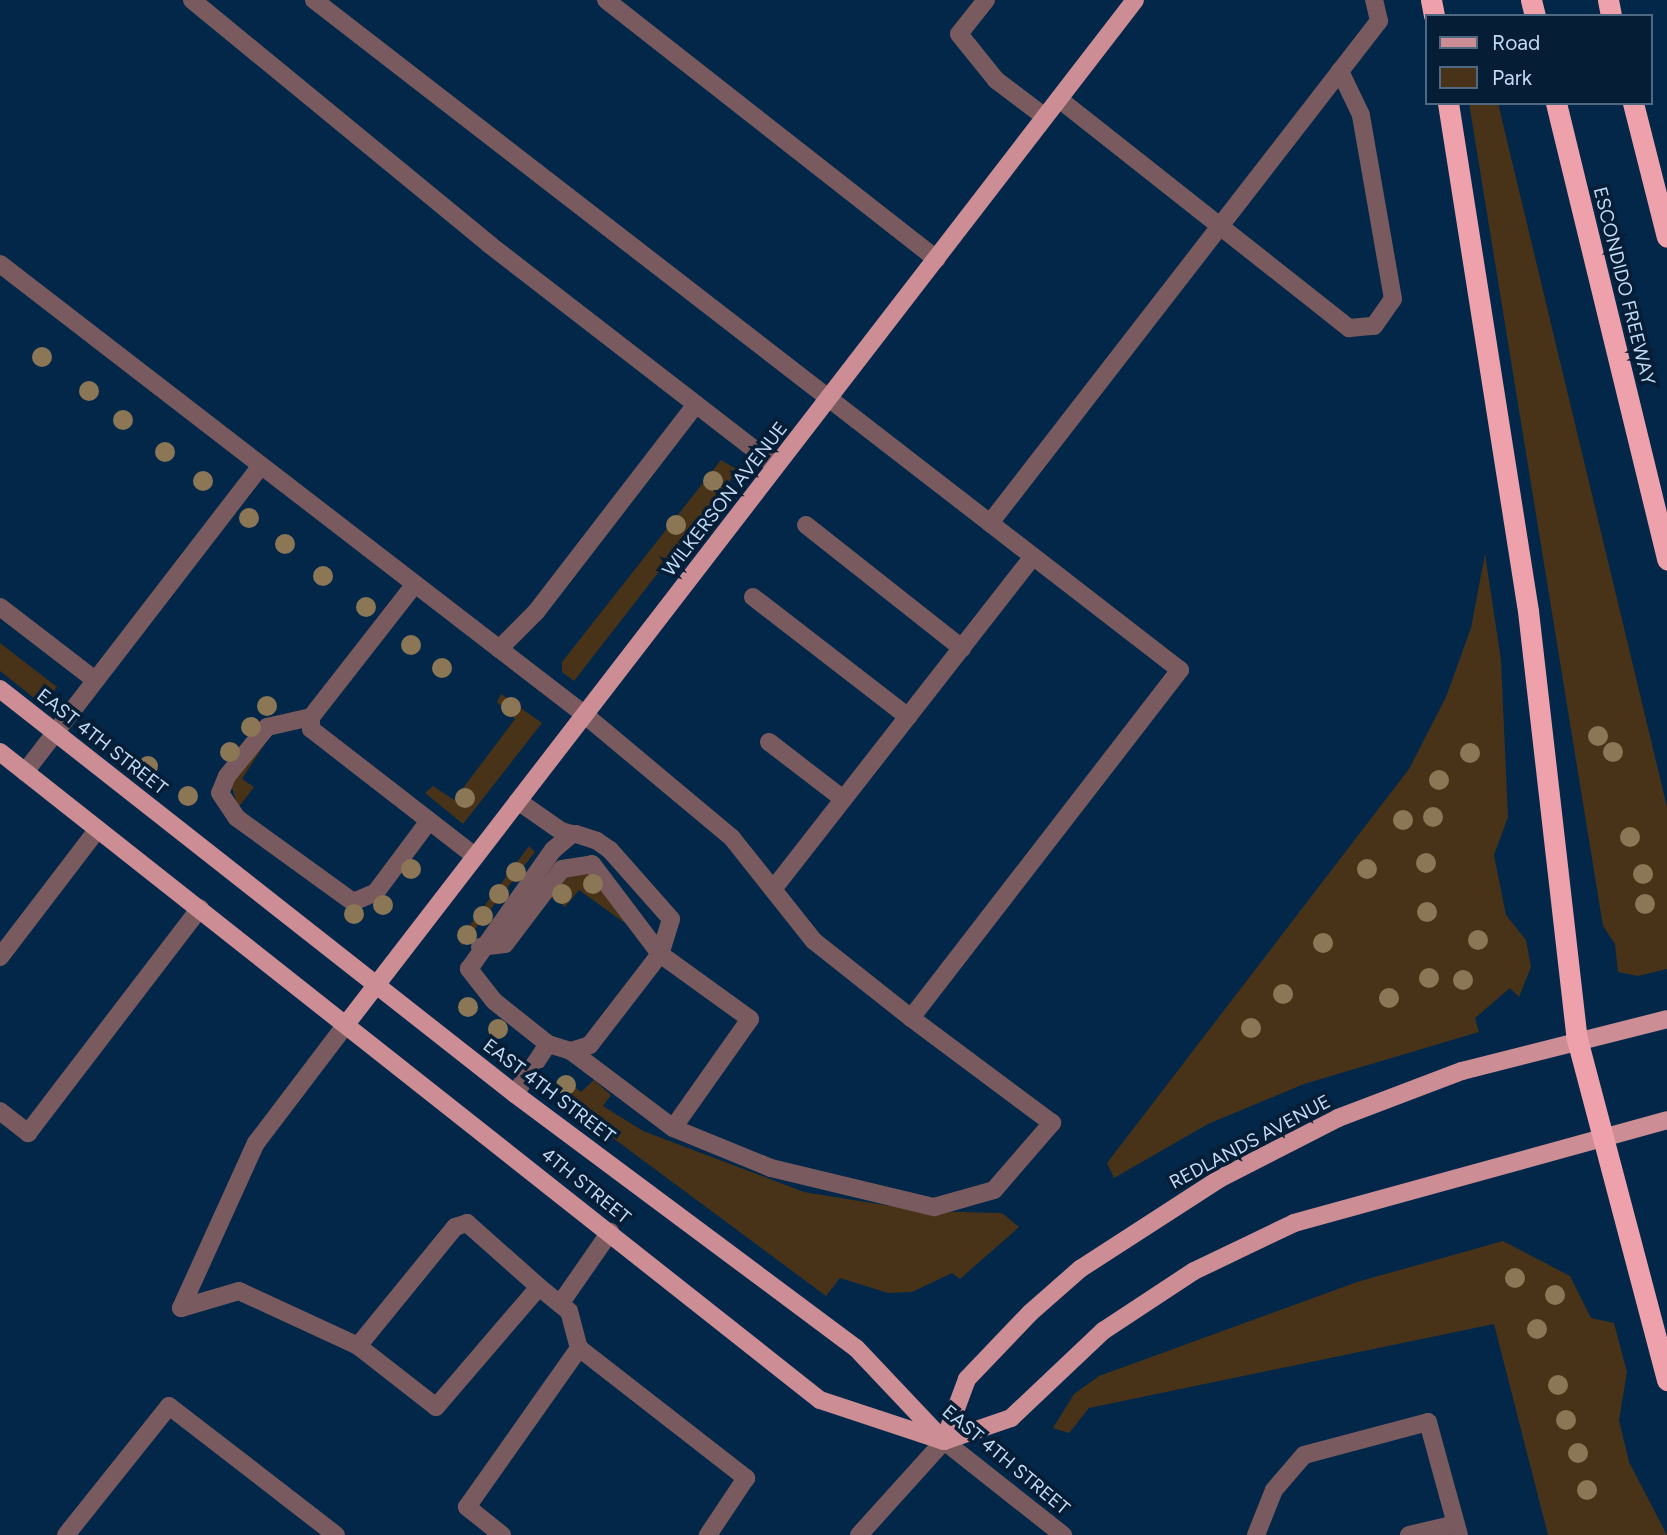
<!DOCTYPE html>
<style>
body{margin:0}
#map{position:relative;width:1667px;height:1535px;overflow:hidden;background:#022748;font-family:Figtree,sans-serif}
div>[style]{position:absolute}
.green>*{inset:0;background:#483318}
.minor>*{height:18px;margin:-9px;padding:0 9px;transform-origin:9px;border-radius:9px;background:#795a5e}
.major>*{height:18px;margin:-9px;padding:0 9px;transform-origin:9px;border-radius:9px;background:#cd8d95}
.highway>*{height:21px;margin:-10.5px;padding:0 10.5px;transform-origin:10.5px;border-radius:10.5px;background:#eea1ab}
.trees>*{width:20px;height:20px;margin:-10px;border-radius:50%;background:#8b7655}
span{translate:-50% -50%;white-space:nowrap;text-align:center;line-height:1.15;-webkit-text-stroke:7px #051d35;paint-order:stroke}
.street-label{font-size:19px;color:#c1daf5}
.legend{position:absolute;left:1425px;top:14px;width:228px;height:91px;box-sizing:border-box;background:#051d35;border:2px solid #506982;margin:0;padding:9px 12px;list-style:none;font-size:21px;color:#c1daf5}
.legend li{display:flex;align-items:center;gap:14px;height:35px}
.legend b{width:35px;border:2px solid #506982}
</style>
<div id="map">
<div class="green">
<i style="clip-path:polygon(1469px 103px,1498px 103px,1667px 807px,1667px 969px,1638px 976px,1618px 972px,1615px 944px,1603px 926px)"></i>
<i style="clip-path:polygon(721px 460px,738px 470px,574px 681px,562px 672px,562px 662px)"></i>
<i style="clip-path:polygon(1485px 554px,1501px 660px,1508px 817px,1494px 855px,1506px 915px,1526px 940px,1531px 967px,1519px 997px,1510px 988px,1475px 1018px,1479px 1032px,1304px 1084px,1208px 1124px,1114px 1178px,1107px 1163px,1409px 769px,1446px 697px,1471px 628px)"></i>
<i style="clip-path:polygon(0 643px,57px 687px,43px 705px,0 671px)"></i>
<i style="clip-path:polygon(501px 694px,542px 723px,463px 824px,425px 793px,433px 786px,454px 800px,515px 719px,497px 702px)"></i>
<i style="clip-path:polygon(271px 734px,242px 779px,254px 787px,238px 808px,231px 784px)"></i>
<i style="clip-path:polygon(529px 846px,535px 852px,462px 946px,459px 940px)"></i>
<i style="clip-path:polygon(587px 868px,636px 931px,579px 890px,565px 907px,551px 896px,569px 875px)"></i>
<i style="clip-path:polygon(563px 1078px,581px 1092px,594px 1080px,611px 1095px,603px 1106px,643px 1131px,804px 1192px,921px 1211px,1002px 1213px,1019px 1227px,960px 1279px,952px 1273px,912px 1292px,888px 1293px,840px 1278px,826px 1296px,590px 1121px,595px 1115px,555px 1084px)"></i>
<i style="clip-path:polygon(1503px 1241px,1570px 1276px,1591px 1318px,1614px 1323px,1627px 1372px,1619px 1420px,1629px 1462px,1667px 1535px,1548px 1535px,1494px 1324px,1089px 1408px,1069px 1433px,1053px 1428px,1074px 1394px,1099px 1376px,1357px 1282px)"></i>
</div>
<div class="minor">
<i style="left:192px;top:0;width:386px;rotate:39.4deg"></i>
<i style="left:490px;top:245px;width:361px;rotate:37.7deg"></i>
<i style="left:314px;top:0;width:855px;rotate:37.73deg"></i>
<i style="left:990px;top:523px;width:635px;rotate:-52.23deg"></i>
<i style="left:1379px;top:21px;width:22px;rotate:-103deg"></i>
<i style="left:606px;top:0;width:420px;rotate:38.1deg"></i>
<i style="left:986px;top:0;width:43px;rotate:128.5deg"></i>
<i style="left:959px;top:34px;width:59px;rotate:51.2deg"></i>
<i style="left:996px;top:80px;width:61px;rotate:37.1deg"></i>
<i style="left:1059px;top:99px;width:370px;rotate:38.3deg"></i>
<i style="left:1349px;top:328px;width:25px;rotate:-5deg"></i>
<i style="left:1374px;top:326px;width:33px;rotate:-55deg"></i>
<i style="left:1393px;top:299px;width:187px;rotate:-99.9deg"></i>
<i style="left:1361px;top:115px;width:49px;rotate:-115.5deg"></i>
<i style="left:0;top:264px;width:739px;rotate:37.63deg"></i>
<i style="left:585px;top:715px;width:192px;rotate:39.9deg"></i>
<i style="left:732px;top:838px;width:132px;rotate:51.5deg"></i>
<i style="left:814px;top:941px;width:124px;rotate:38.4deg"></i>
<i style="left:911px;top:1018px;width:440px;rotate:-52.3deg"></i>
<i style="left:1180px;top:670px;width:240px;rotate:-142.3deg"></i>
<i style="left:806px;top:525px;width:199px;rotate:38.3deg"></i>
<i style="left:415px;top:584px;width:169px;rotate:128deg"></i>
<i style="left:311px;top:717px;width:12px;rotate:90deg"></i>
<i style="left:311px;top:729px;width:207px;rotate:37.8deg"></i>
<i style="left:753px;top:597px;width:196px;rotate:37.7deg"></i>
<i style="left:0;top:607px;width:120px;rotate:37.5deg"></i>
<i style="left:499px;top:649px;width:52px;rotate:-45deg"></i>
<i style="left:536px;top:612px;width:262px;rotate:-52.4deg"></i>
<i style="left:311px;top:717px;width:45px;rotate:167.2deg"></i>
<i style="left:267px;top:727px;width:63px;rotate:129.2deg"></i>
<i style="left:227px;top:776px;width:18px;rotate:112deg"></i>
<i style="left:220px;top:793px;width:30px;rotate:56deg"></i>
<i style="left:237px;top:818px;width:143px;rotate:35.9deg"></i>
<i style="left:353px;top:902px;width:25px;rotate:-23deg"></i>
<i style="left:376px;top:892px;width:89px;rotate:-53.3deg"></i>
<i style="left:769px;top:742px;width:93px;rotate:37.6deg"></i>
<i style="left:25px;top:772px;width:387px;rotate:-52.4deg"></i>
<i style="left:518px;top:801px;width:52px;rotate:34.9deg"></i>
<i style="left:561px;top:831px;width:11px;rotate:15deg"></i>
<i style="left:572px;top:834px;width:4px"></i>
<i style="left:576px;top:834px;width:22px;rotate:18deg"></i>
<i style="left:597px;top:841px;width:16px;rotate:35deg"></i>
<i style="left:610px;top:850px;width:92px;rotate:48.5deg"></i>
<i style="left:671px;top:919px;width:37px;rotate:107deg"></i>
<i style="left:660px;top:954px;width:115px;rotate:127.6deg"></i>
<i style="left:590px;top:1045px;width:20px;rotate:162deg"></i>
<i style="left:571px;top:1051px;width:24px;rotate:-163deg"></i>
<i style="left:548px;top:1044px;width:69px;rotate:-141.5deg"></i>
<i style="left:494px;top:1001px;width:41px;rotate:-128deg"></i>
<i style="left:469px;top:969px;width:146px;rotate:-54.8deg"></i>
<i style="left:553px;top:850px;width:25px;rotate:-40deg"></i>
<i style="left:774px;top:888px;width:420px;rotate:-52deg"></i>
<i style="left:480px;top:947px;width:25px;rotate:-7deg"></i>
<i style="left:505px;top:944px;width:94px;rotate:-52.8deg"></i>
<i style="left:562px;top:869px;width:30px;rotate:-9deg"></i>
<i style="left:592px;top:864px;width:113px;rotate:52.9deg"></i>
<i style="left:660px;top:954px;width:111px;rotate:35.8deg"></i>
<i style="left:750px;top:1019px;width:133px;rotate:125.2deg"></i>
<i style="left:673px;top:1128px;width:106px;rotate:22.2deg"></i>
<i style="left:771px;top:1168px;width:168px;rotate:13.5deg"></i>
<i style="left:934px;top:1207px;width:62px;rotate:-15.8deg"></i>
<i style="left:994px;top:1190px;width:89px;rotate:-49.1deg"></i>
<i style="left:1052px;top:1123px;width:176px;rotate:-143.3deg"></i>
<i style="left:0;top:957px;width:161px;rotate:-52.6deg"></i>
<i style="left:571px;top:1051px;width:128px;rotate:37deg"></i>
<i style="left:515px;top:1094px;width:60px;rotate:-56.6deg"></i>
<i style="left:0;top:1111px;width:36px;rotate:38deg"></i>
<i style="left:28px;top:1133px;width:283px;rotate:-52.6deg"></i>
<i style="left:560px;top:1304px;width:88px;rotate:-55.2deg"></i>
<i style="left:181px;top:1308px;width:60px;rotate:-16.3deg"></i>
<i style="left:239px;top:1291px;width:131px;rotate:24.8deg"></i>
<i style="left:358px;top:1346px;width:99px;rotate:38deg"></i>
<i style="left:436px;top:1407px;width:158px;rotate:-49.4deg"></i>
<i style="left:539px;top:1287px;width:38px;rotate:39deg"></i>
<i style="left:569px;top:1311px;width:38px;rotate:75deg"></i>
<i style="left:579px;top:1348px;width:212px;rotate:37.9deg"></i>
<i style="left:746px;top:1478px;width:69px;rotate:123.7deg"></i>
<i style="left:181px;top:1308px;width:181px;rotate:-65.6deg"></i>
<i style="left:256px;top:1143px;width:151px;rotate:-52.8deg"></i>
<i style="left:358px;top:1346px;width:154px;rotate:-50.8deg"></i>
<i style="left:455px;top:1227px;width:13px;rotate:-18deg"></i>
<i style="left:467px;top:1223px;width:96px;rotate:41.6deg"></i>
<i style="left:66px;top:1535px;width:165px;rotate:-51.4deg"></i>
<i style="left:169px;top:1406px;width:211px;rotate:37.7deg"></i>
<i style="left:502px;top:1535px;width:45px;rotate:-141.3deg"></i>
<i style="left:467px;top:1507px;width:194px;rotate:-54.8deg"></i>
<i style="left:859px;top:1535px;width:127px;rotate:-47.9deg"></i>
<i style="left:944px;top:1441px;width:152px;rotate:38.3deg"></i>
<i style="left:1256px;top:1535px;width:48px;rotate:-68.2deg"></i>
<i style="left:1274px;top:1490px;width:46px;rotate:-49.4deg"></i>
<i style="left:1304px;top:1455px;width:128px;rotate:-14.9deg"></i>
<i style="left:1428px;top:1422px;width:117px;rotate:74.7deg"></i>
<i style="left:1409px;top:1535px;width:48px;rotate:-13.2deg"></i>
</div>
<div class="major">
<i style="left:0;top:689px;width:655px;rotate:38.18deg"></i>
<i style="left:515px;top:1094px;width:425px;rotate:36.7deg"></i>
<i style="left:856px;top:1348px;width:128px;rotate:46.6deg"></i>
<i style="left:0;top:752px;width:1045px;rotate:38.32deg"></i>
<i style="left:820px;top:1400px;width:127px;rotate:18.3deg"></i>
<i style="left:347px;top:1023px;width:1291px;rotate:-52.39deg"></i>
<i style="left:944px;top:1441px;width:66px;rotate:-69.6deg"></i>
<i style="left:967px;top:1379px;width:91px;rotate:-46.3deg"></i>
<i style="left:1030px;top:1313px;width:67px;rotate:-41.3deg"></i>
<i style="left:1080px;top:1269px;width:166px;rotate:-32.9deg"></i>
<i style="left:1219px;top:1179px;width:134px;rotate:-27.1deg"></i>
<i style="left:1338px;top:1118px;width:133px;rotate:-20.8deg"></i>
<i style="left:1462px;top:1071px;width:211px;rotate:-14.2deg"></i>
<i style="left:944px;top:1441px;width:71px;rotate:-18.9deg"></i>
<i style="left:1011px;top:1418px;width:127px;rotate:-43.4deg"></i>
<i style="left:1103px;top:1331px;width:109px;rotate:-33.4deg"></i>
<i style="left:1194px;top:1271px;width:111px;rotate:-25.6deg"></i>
<i style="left:1294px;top:1223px;width:387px;rotate:-15.4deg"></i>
</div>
<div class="highway">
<i style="left:1431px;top:0;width:16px;rotate:79deg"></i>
<i style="left:1531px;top:0;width:16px;rotate:76deg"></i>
<i style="left:1608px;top:0;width:16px;rotate:79deg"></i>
<i style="left:1448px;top:103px;width:514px;rotate:81.05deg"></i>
<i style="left:1528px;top:611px;width:431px;rotate:83.5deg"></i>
<i style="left:1577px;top:1039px;width:353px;rotate:75.2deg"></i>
<i style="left:1556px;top:103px;width:470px;rotate:76.3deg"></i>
<i style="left:1633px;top:103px;width:138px;rotate:75.8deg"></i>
</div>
<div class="trees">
<i style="left:42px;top:357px"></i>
<i style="left:89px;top:391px"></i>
<i style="left:123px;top:420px"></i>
<i style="left:165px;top:452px"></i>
<i style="left:203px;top:481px"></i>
<i style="left:713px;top:481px"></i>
<i style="left:249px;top:518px"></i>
<i style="left:676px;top:525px"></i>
<i style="left:285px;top:544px"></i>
<i style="left:323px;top:576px"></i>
<i style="left:366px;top:607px"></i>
<i style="left:411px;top:645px"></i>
<i style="left:442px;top:668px"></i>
<i style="left:267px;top:706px"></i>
<i style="left:511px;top:707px"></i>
<i style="left:251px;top:727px"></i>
<i style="left:1598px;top:736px"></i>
<i style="left:230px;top:752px"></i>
<i style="left:1613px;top:752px"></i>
<i style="left:1470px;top:753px"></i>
<i style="left:148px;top:766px"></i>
<i style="left:1439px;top:780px"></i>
<i style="left:188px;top:796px"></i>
<i style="left:465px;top:798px"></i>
<i style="left:1433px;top:817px"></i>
<i style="left:1403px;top:820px"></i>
<i style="left:1630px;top:837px"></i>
<i style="left:1426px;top:863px"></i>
<i style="left:411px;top:869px"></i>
<i style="left:1367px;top:869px"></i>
<i style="left:516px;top:872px"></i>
<i style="left:1643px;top:874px"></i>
<i style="left:593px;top:884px"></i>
<i style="left:499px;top:894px"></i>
<i style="left:562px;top:894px"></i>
<i style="left:1645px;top:904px"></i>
<i style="left:383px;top:905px"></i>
<i style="left:1427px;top:912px"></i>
<i style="left:354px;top:914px"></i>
<i style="left:483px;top:916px"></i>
<i style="left:467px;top:935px"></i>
<i style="left:1478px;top:940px"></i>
<i style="left:1323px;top:943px"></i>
<i style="left:1429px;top:978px"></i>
<i style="left:1463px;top:980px"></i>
<i style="left:1283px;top:994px"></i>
<i style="left:1389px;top:998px"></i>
<i style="left:468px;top:1007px"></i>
<i style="left:1251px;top:1028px"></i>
<i style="left:498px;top:1029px"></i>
<i style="left:566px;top:1085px"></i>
<i style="left:1515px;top:1278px"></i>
<i style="left:1555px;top:1295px"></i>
<i style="left:1537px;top:1329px"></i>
<i style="left:1558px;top:1385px"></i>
<i style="left:1566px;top:1420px"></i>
<i style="left:1578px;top:1453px"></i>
<i style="left:1587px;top:1490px"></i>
</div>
<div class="street-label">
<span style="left:1624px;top:286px;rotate:76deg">ESCONDIDO FREEWAY</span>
<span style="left:725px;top:499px;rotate:-52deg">WILKERSON AVENUE</span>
<span style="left:102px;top:742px;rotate:38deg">EAST 4TH STREET</span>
<span style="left:549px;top:1091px;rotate:37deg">EAST 4TH STREET</span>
<span style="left:1250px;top:1142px;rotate:-28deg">REDLANDS AVENUE</span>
<span style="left:586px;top:1186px;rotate:39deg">4TH STREET</span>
<span style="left:1006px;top:1460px;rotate:40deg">EAST 4TH STREET</span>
</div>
<ul class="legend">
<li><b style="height:9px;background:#cd8d95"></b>Road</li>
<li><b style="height:19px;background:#483318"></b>Park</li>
</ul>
</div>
